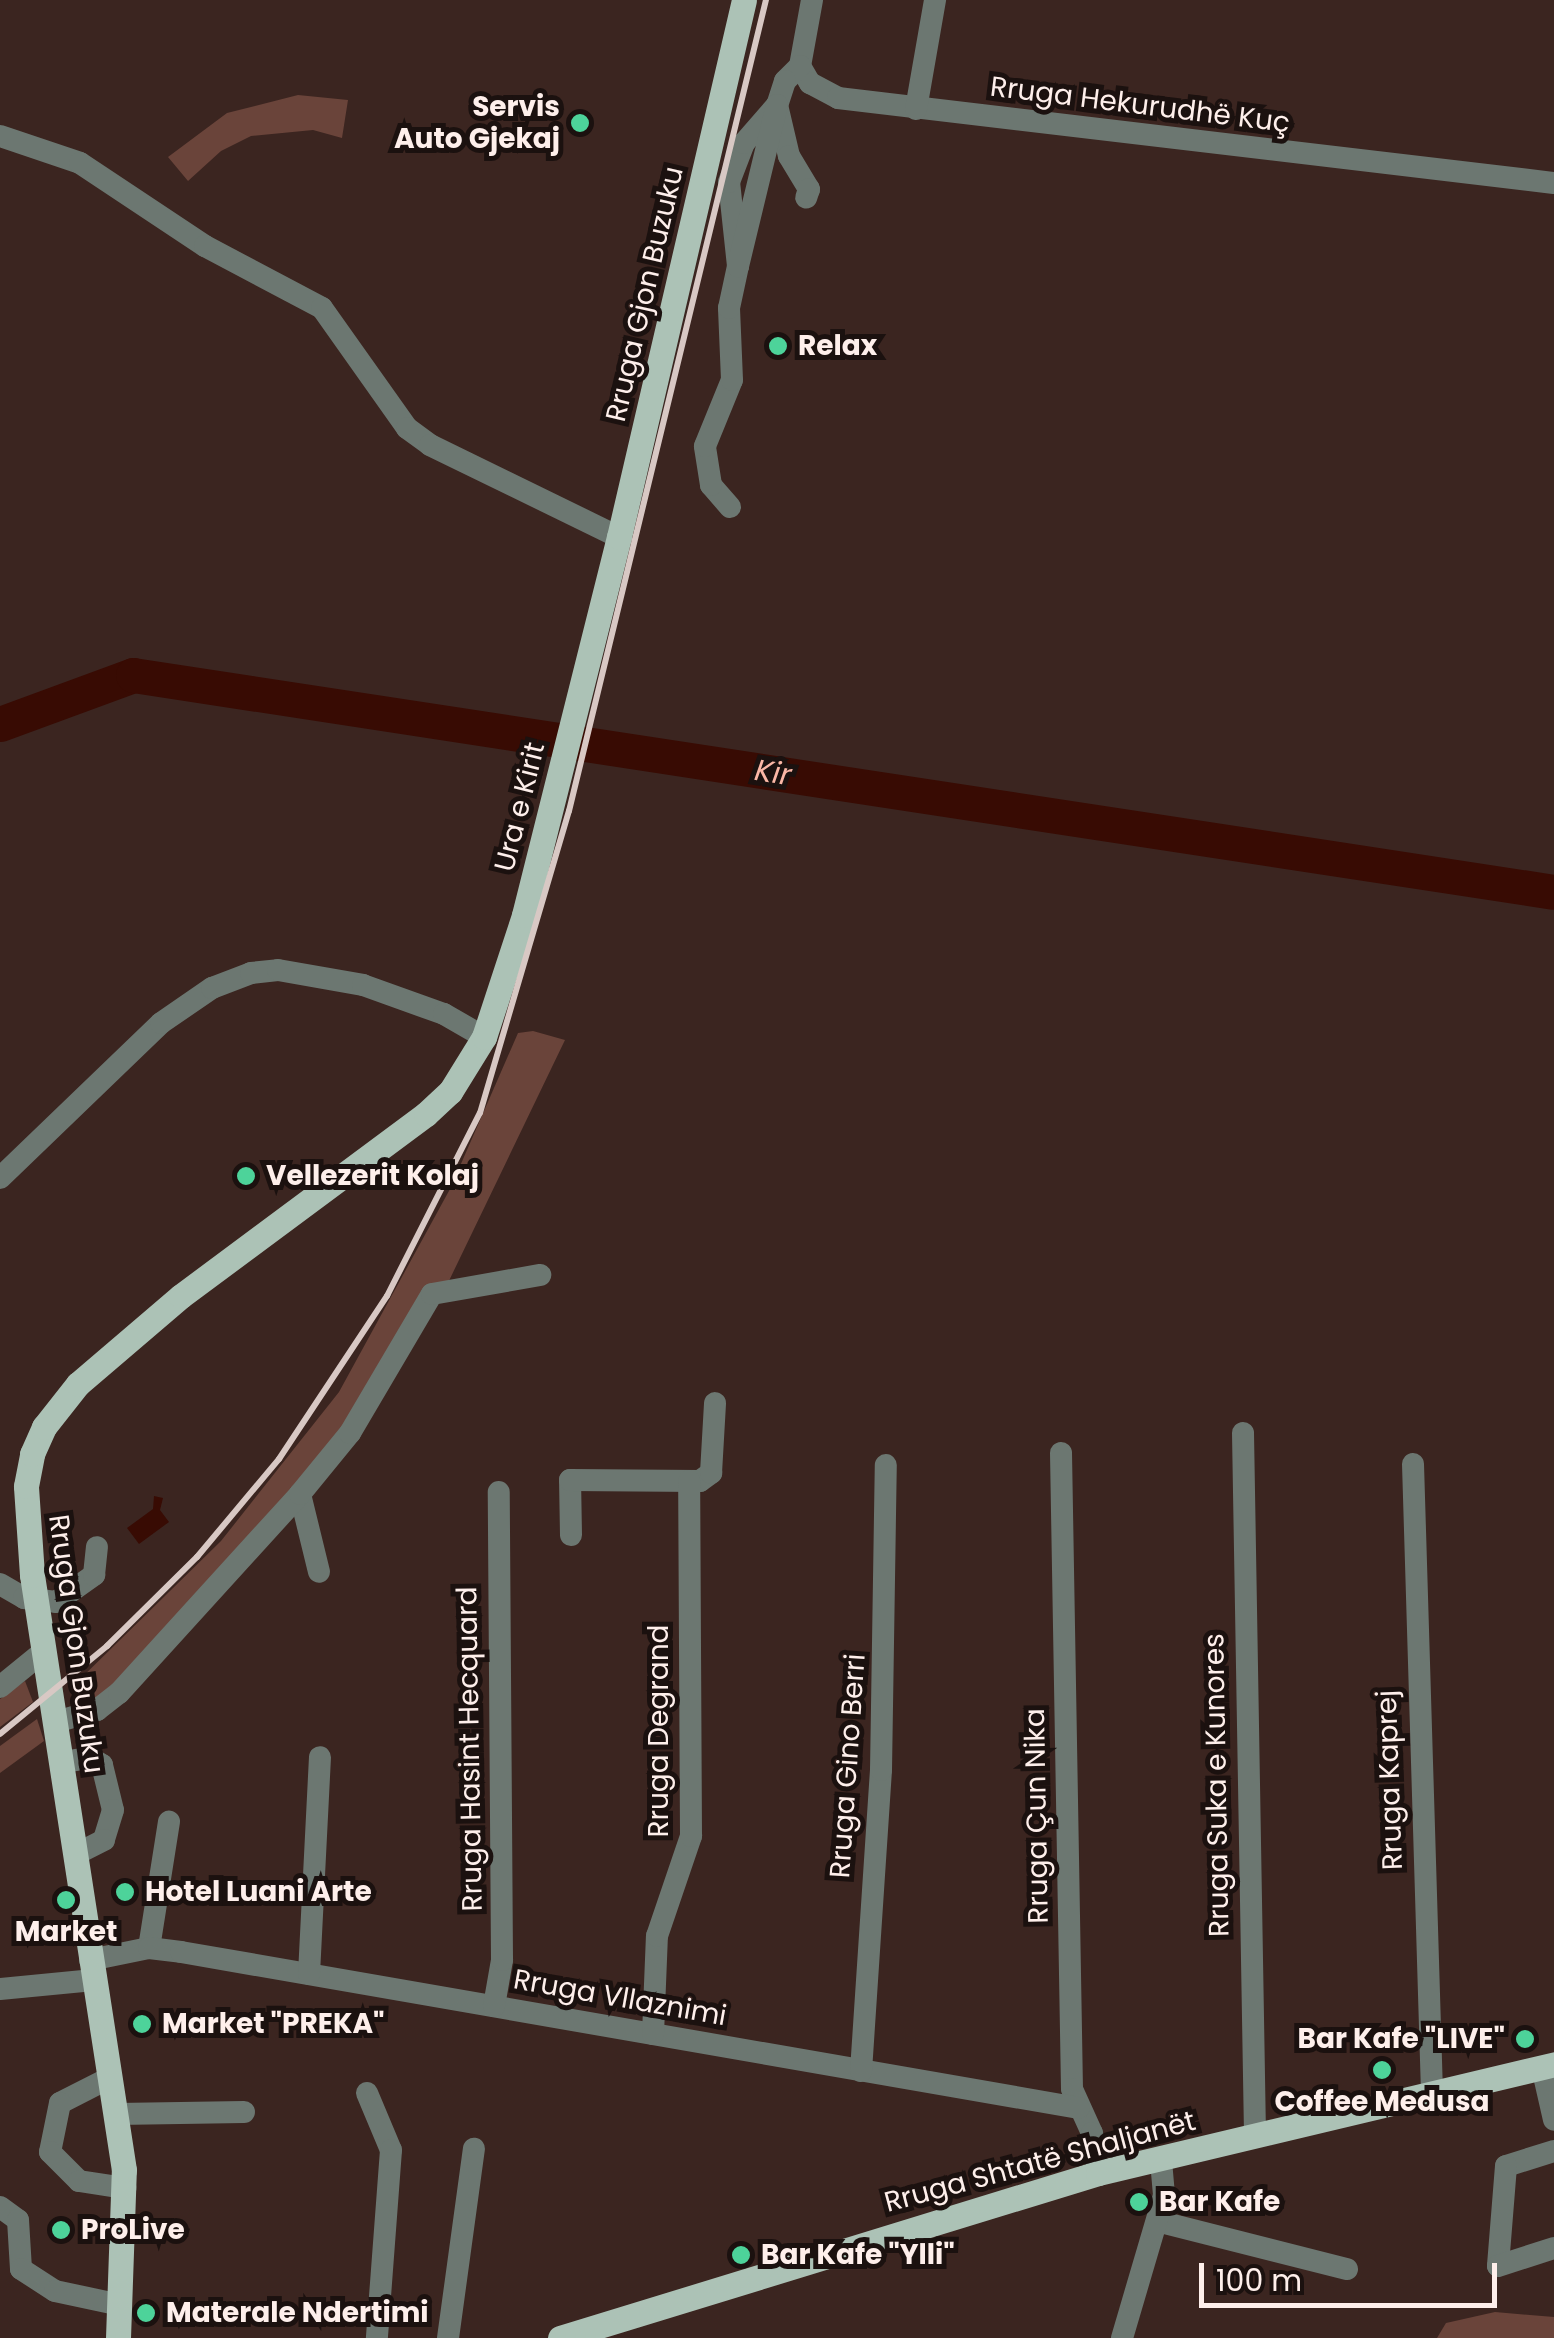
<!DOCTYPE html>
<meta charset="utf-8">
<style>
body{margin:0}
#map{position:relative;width:1554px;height:2338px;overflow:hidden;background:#3b2520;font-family:Poppins,sans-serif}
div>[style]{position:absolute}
.green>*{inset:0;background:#6a443a}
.water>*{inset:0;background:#380b03}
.river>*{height:35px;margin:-17.5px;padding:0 17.5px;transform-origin:17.5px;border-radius:17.5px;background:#380b03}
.minor>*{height:22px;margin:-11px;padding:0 11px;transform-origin:11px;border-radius:11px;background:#6c7771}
.major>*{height:25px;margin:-12.5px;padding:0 12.5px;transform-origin:12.5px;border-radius:12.5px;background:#acc2b6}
.rail>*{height:6px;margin:-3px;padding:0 3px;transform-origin:3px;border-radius:3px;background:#d8c8c4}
.dots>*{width:28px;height:28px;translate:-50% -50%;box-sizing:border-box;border:5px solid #1b110f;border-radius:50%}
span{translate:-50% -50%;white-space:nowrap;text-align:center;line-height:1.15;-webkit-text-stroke:10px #1b110f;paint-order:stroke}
.street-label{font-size:28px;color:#feefeb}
.poi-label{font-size:28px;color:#feefeb;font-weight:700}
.right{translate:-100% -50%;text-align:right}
.left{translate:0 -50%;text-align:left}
.water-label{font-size:30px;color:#fbb7a6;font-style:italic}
.scale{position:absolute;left:1199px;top:2263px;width:298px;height:45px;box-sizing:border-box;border:5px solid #feefeb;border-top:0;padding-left:12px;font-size:30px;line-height:35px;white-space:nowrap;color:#feefeb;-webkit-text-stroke:8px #1b110f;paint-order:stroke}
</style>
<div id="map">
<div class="green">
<i style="clip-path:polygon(298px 95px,348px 100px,342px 138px,313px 130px,251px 136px,221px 151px,188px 181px,168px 157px,227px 113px)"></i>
<i style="clip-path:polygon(533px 1031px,565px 1040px,446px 1287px,337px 1438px,139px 1666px,75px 1714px,71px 1688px,221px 1541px,339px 1392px,450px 1189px,518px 1033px)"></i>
<i style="clip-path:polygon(25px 1681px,33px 1702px,0 1727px,0 1699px)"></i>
<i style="clip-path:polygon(37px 1719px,44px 1741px,0 1773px,0 1746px)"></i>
<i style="clip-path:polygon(1495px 2312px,1554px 2317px,1554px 2338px,1437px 2338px,1446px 2323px)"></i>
</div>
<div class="water">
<i style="clip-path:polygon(154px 1496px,163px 1498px,160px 1510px,169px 1522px,139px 1544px,127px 1528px,153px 1509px)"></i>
</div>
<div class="river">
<i style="left:0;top:724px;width:142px;rotate:-20.2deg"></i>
<i style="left:133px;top:675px;width:1437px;rotate:8.68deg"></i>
</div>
<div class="minor">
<i style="left:812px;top:0;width:67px;rotate:100.3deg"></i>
<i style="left:800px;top:66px;width:20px;rotate:60deg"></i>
<i style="left:810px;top:83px;width:32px;rotate:28deg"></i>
<i style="left:838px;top:98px;width:721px;rotate:6.77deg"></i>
<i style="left:800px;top:66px;width:21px;rotate:135deg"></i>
<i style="left:785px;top:81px;width:25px;rotate:108deg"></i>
<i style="left:777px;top:105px;width:52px;rotate:76.8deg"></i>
<i style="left:789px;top:156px;width:39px;rotate:59deg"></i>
<i style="left:809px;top:189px;width:9px;rotate:108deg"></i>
<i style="left:916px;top:109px;width:111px;rotate:-80.1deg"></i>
<i style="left:0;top:136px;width:84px;rotate:18.6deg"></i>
<i style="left:80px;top:163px;width:150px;rotate:33.6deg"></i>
<i style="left:205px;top:246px;width:132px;rotate:27.9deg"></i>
<i style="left:322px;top:308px;width:147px;rotate:54.7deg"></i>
<i style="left:407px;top:428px;width:29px;rotate:36deg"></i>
<i style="left:430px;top:445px;width:210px;rotate:26deg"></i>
<i style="left:730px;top:507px;width:29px;rotate:-131deg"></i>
<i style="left:711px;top:485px;width:39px;rotate:-99deg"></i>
<i style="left:705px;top:446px;width:71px;rotate:-67.8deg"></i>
<i style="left:732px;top:380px;width:72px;rotate:-92.4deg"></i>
<i style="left:729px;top:308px;width:43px;rotate:-77.9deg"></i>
<i style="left:738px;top:266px;width:84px;rotate:-96.1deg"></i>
<i style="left:729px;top:182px;width:42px;rotate:-69deg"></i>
<i style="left:744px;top:143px;width:50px;rotate:-49deg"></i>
<i style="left:777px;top:105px;width:166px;rotate:103.6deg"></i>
<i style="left:0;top:1178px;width:223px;rotate:-43.9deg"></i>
<i style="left:161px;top:1023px;width:62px;rotate:-34.5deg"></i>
<i style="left:212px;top:988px;width:42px;rotate:-21deg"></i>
<i style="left:251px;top:973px;width:27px;rotate:-6deg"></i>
<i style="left:278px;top:970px;width:86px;rotate:10deg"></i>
<i style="left:363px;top:985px;width:86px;rotate:19.7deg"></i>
<i style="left:444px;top:1014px;width:46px;rotate:29.9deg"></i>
<i style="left:1243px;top:1433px;width:703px;rotate:89.02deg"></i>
<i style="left:1061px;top:1453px;width:636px;rotate:89.01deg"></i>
<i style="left:1072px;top:2089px;width:48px;rotate:65.6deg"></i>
<i style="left:1092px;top:2133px;width:40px;rotate:81.5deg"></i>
<i style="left:1413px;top:1464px;width:629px;rotate:88.27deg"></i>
<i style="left:300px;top:1494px;width:80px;rotate:76.3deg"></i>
<i style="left:571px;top:1535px;width:55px;rotate:-91deg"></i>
<i style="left:570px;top:1480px;width:130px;rotate:0.4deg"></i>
<i style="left:700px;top:1481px;width:14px;rotate:-36deg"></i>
<i style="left:711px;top:1473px;width:70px;rotate:-86.7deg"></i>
<i style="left:0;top:1584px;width:28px;rotate:30deg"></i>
<i style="left:24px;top:1598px;width:32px;rotate:7deg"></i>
<i style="left:56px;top:1602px;width:47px;rotate:-35.4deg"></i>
<i style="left:94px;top:1575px;width:28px;rotate:-84deg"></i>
<i style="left:0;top:1687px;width:57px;rotate:-39.3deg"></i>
<i style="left:56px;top:1722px;width:43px;rotate:-16.3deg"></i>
<i style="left:97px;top:1710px;width:28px;rotate:-38deg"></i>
<i style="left:119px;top:1693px;width:269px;rotate:-47.7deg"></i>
<i style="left:300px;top:1494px;width:79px;rotate:-50.7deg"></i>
<i style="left:350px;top:1433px;width:161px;rotate:-59.5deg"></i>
<i style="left:432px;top:1294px;width:110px;rotate:-10deg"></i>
<i style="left:62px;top:1762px;width:29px;rotate:-8deg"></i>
<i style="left:91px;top:1758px;width:13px;rotate:32deg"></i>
<i style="left:102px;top:1765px;width:46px;rotate:76.3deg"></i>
<i style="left:113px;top:1810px;width:31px;rotate:107deg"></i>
<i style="left:104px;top:1840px;width:31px;rotate:153deg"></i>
<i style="left:149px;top:1948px;width:128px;rotate:-81deg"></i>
<i style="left:90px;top:1960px;width:60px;rotate:-11.5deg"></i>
<i style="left:149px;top:1948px;width:32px;rotate:7deg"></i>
<i style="left:181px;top:1952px;width:911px;rotate:9.86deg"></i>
<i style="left:309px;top:1974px;width:217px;rotate:-87.1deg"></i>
<i style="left:0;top:1989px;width:94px;rotate:-5.5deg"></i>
<i style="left:494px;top:2006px;width:47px;rotate:-80.1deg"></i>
<i style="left:502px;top:1960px;width:468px;rotate:-90.4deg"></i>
<i style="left:653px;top:2034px;width:98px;rotate:-87.7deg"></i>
<i style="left:657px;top:1936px;width:106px;rotate:-71.2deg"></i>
<i style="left:691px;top:1836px;width:355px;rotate:-90.3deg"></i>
<i style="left:1542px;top:2067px;width:54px;rotate:77.2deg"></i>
<i style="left:861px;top:2071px;width:302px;rotate:-86.2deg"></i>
<i style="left:881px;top:1770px;width:305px;rotate:-89.1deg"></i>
<i style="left:111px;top:2077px;width:57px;rotate:153deg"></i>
<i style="left:60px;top:2103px;width:50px;rotate:101.5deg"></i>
<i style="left:50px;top:2152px;width:41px;rotate:45deg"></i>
<i style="left:79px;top:2181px;width:47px;rotate:8.7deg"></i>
<i style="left:367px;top:2093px;width:62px;rotate:67.2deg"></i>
<i style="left:391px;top:2150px;width:189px;rotate:94.3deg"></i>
<i style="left:117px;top:2114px;width:127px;rotate:-0.9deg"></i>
<i style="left:1554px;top:2151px;width:50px;rotate:162.6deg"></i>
<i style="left:1506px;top:2166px;width:100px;rotate:94.6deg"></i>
<i style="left:1498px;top:2266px;width:59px;rotate:-17.8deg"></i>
<i style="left:0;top:2207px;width:22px;rotate:36deg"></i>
<i style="left:18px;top:2220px;width:49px;rotate:86.5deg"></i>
<i style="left:21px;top:2269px;width:40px;rotate:32.9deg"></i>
<i style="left:55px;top:2291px;width:67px;rotate:12deg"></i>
<i style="left:1157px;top:2221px;width:196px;rotate:14.2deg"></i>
<i style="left:448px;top:2338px;width:191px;rotate:-82.2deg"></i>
<i style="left:1122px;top:2338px;width:149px;rotate:-73.6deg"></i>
<i style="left:1164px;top:2195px;width:37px;rotate:-95deg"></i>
</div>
<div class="major">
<i style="left:118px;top:2338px;width:168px;rotate:-88deg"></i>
<i style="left:124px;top:2170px;width:602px;rotate:-98.79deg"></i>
<i style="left:32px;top:1575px;width:89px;rotate:-93.9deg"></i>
<i style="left:26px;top:1486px;width:33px;rotate:-79deg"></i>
<i style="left:32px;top:1454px;width:30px;rotate:-66deg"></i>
<i style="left:44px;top:1427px;width:55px;rotate:-51.7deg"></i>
<i style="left:78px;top:1384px;width:135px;rotate:-40.5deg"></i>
<i style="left:181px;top:1296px;width:305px;rotate:-36.6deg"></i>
<i style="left:426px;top:1114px;width:33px;rotate:-43deg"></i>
<i style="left:450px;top:1092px;width:65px;rotate:-58.3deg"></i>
<i style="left:484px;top:1037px;width:128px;rotate:-71.8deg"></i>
<i style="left:524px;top:915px;width:390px;rotate:-75.9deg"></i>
<i style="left:619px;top:537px;width:551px;rotate:-76.9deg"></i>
<i style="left:560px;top:2338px;width:563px;rotate:-17.05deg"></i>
<i style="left:1098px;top:2173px;width:469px;rotate:-13.4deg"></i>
</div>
<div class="rail">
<i style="left:0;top:1734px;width:139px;rotate:-39.4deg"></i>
<i style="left:107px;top:1646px;width:127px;rotate:-44.7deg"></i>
<i style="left:197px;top:1557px;width:128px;rotate:-50.1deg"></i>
<i style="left:279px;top:1459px;width:196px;rotate:-56.5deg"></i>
<i style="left:387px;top:1296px;width:205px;rotate:-63.1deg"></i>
<i style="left:480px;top:1113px;width:315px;rotate:-73.6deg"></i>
<i style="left:569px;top:811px;width:835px;rotate:-76.35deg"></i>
</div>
<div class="dots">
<i style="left:580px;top:123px;background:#4dd39a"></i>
<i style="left:778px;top:346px;background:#4dd39a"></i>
<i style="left:246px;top:1176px;background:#4dd39a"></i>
<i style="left:125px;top:1892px;background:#4dd39a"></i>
<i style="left:66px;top:1900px;background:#4dd39a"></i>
<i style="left:142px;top:2024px;background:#4dd39a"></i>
<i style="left:1525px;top:2039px;background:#4dd39a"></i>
<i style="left:1382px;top:2070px;background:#4dd39a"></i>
<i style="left:1139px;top:2202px;background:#4dd39a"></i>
<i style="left:61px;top:2230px;background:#4dd39a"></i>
<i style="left:741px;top:2255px;background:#4dd39a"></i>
<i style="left:146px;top:2313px;background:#4dd39a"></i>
</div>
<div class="street-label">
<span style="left:1140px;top:105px;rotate:7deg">Rruga Hekurudhë Kuç</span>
<span style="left:645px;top:294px;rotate:-77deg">Rruga Gjon Buzuku</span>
<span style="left:520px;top:807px;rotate:-76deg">Ura e Kirit</span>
<span style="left:76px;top:1644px;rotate:82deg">Rruga Gjon Buzuku</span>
<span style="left:659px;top:1731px;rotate:-90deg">Rruga Degrand</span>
<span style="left:470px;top:1749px;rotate:-91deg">Rruga Hasint Hecquard</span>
<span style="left:848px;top:1766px;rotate:-86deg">Rruga Gino Berri</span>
<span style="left:1390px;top:1780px;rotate:-92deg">Rruga Kaprej</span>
<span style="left:1217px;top:1785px;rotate:-91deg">Rruga Suka e Kunores</span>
<span style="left:1037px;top:1816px;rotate:-91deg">Rruga Çun Nika</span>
<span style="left:620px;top:1998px;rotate:10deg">Rruga Vllaznimi</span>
<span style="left:1040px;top:2162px;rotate:-15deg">Rruga Shtatë Shaljanët</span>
</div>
<div class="poi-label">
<span class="right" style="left:560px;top:123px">Servis<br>Auto Gjekaj</span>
<span class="left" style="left:798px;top:346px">Relax</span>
<span class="left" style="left:266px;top:1176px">Vellezerit Kolaj</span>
<span class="left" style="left:145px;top:1892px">Hotel Luani Arte</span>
<span style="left:66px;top:1932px">Market</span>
<span class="left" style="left:162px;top:2024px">Market "PREKA"</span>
<span class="right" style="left:1505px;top:2039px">Bar Kafe "LIVE"</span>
<span style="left:1382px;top:2102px">Coffee Medusa</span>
<span class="left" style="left:1159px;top:2202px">Bar Kafe</span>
<span class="left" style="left:81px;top:2230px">ProLive</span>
<span class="left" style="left:761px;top:2255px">Bar Kafe "Ylli"</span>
<span class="left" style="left:166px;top:2313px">Materale Ndertimi</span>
</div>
<div class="water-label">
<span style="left:773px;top:773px;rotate:9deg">Kir</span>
</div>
<div class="scale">100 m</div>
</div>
